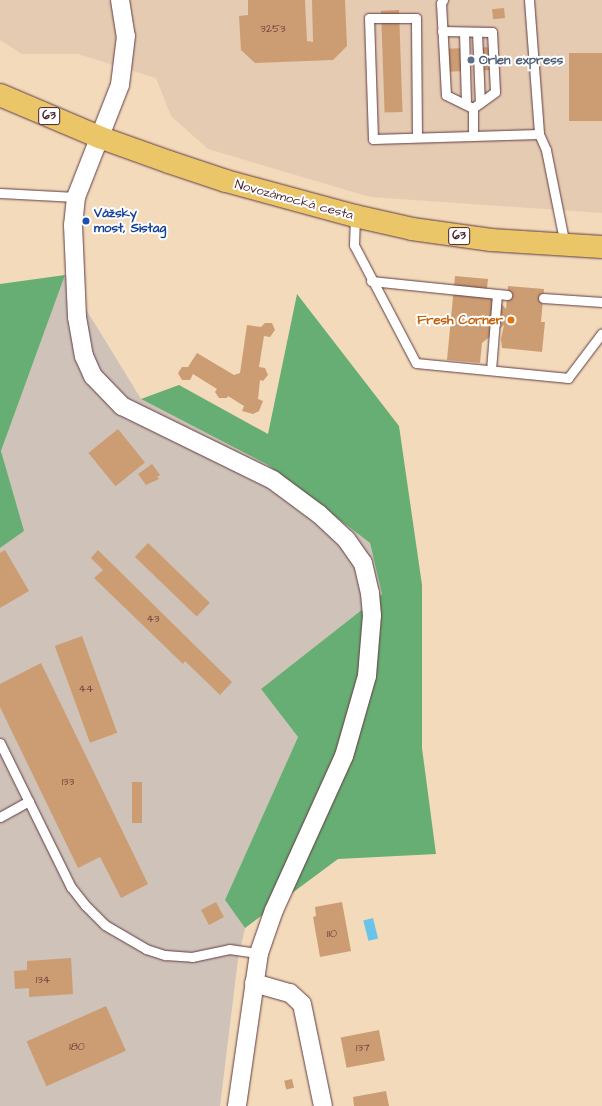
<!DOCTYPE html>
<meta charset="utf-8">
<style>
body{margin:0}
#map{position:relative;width:602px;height:1106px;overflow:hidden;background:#f2dabb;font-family:"Architects Daughter",sans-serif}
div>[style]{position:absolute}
.built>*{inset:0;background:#e6cbb3}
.industrial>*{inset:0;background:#cec2b9}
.forest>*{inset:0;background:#67ae74}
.water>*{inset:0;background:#6ac3e8;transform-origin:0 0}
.building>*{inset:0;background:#cc9d73;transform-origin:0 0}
.roads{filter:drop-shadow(0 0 1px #633b41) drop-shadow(0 0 1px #633b41)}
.service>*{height:9px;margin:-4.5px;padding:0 4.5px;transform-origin:4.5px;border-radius:4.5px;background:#fff}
.minor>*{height:18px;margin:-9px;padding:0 9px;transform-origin:9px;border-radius:9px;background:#fff}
.primary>*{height:22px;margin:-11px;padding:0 11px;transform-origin:11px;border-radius:11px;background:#eac669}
.dots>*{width:11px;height:11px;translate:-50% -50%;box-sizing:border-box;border:2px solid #fff;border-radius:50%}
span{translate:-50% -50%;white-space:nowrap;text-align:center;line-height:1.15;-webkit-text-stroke:4px #fff;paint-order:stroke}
.number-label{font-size:11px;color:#6a3e3d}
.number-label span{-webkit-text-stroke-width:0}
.shield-label span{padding:1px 3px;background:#fff;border:1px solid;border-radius:3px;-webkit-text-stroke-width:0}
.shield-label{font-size:12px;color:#4a1f2b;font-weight:700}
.service-label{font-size:13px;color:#4e5e75;font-weight:700}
.left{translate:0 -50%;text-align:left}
.street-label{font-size:13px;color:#4a1f2b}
.transit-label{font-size:13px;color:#164399;font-weight:700}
.food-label{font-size:13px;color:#c56008;font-weight:700}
.right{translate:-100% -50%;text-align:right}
</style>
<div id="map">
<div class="built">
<i style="clip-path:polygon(0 0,602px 0,602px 213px,370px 197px,208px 149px,171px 116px,156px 78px,78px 54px,22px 54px,0 40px)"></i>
</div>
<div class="industrial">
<i style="clip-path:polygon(65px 275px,141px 399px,268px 465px,370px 543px,382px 594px,261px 689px,298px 737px,225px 900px,245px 928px,238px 959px,220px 1106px,0 1106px,0 548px,23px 531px,1px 451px)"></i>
</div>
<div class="forest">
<i style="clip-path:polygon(65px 275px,1px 451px,24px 531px,0 548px,0 284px)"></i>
<i style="clip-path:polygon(297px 294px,399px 426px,422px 585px,422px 748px,436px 854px,338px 859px,245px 928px,225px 900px,298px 737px,261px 689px,382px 594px,370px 543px,268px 465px,141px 399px,179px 385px,268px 434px)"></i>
</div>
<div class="water">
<i style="left:373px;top:918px;width:21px;height:10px;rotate:76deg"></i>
</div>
<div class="building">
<i style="clip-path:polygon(248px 0,305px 0,307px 41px,313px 42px,312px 0,345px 0,347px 46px,333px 60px,255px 63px,241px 50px,239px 16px,248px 15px)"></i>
<i style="left:504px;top:8px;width:10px;height:12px;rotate:84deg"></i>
<i style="left:399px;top:10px;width:102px;height:18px;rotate:88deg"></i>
<i style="left:495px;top:47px;width:23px;height:22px;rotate:88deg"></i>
<i style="left:467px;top:48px;width:23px;height:22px;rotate:88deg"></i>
<i style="left:569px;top:53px;width:33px;height:68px"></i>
<i style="clip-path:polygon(455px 276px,488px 279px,487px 288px,506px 309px,508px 286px,544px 289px,541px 322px,545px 322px,542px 352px,502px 348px,501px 339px,504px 325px,482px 343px,480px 363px,447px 360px)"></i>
<i style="clip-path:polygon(265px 323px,272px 323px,275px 330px,270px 337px,264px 336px,259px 367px,265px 368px,268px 375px,263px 381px,260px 380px,258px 399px,263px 401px,259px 411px,253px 414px,242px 411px,244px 406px,228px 396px,227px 398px,219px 398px,215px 392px,217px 389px,193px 374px,190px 380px,182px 380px,178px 373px,182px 367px,188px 367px,197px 353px,234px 375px,240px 373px,247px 325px,261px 327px)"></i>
<i style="left:118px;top:429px;width:43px;height:38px;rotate:51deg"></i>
<i style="clip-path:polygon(152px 464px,160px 475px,157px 477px,159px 479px,146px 485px,138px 474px)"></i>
<i style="left:148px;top:543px;width:86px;height:19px;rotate:44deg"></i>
<i style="clip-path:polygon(5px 550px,29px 591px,0 608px,0 553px)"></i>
<i style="clip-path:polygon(98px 550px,232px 682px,220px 695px,185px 661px,183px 664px,94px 578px,103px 570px,91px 558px)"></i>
<i style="left:82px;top:636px;width:103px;height:29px;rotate:70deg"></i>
<i style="clip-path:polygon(41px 663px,148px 884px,121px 898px,100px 857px,78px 868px,0 707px,0 684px)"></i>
<i style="left:132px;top:782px;width:10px;height:41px"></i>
<i style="left:216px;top:902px;width:17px;height:17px;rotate:62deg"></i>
<i style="clip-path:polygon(342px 902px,351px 951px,320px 957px,313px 917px,316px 916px,315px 907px)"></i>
<i style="clip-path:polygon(71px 958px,73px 994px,29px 997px,29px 988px,15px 989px,14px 971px,27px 970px,27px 961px)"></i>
<i style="left:106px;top:1006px;width:49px;height:87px;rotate:66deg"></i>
<i style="left:379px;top:1030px;width:31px;height:39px;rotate:79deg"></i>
<i style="left:292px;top:1079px;width:9px;height:8px;rotate:77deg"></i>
<i style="clip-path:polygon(386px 1091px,389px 1106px,354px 1106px,353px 1097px)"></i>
</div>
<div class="roads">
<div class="service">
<i style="left:443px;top:0;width:4px;rotate:124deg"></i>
<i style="left:441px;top:3px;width:92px;rotate:86.9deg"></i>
<i style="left:446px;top:95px;width:30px;rotate:26deg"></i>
<i style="left:473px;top:108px;width:28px;rotate:90deg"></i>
<i style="left:529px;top:0;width:134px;rotate:85.7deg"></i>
<i style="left:539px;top:134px;width:17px;rotate:66deg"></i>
<i style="left:546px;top:150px;width:97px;rotate:78.7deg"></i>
<i style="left:442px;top:31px;width:50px;rotate:1.1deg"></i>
<i style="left:492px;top:32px;width:60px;rotate:87.1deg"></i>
<i style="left:495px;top:92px;width:27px;rotate:144deg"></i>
<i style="left:464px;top:32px;width:72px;rotate:88.4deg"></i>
<i style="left:477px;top:32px;width:71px;rotate:87.6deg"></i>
<i style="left:417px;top:137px;width:119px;rotate:-90.5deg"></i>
<i style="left:416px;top:18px;width:47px;rotate:180deg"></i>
<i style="left:369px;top:18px;width:121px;rotate:88.1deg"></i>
<i style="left:373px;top:139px;width:166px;rotate:-1.7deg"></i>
<i style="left:0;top:193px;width:76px;rotate:3deg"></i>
<i style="left:355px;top:216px;width:29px;rotate:92deg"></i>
<i style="left:354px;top:245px;width:133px;rotate:62.3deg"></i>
<i style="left:416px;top:363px;width:153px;rotate:5.6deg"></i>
<i style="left:568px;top:378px;width:56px;rotate:-52.9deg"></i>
<i style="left:371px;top:281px;width:137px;rotate:5.9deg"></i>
<i style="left:543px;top:298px;width:59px;rotate:3.9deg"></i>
<i style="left:491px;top:370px;width:76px;rotate:-85.5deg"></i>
<i style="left:0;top:743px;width:161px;rotate:63.8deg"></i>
<i style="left:71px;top:887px;width:23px;rotate:52deg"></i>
<i style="left:85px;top:905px;width:28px;rotate:45deg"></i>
<i style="left:105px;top:925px;width:48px;rotate:30.3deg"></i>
<i style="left:146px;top:949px;width:20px;rotate:18deg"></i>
<i style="left:165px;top:955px;width:27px;rotate:4deg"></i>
<i style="left:192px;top:957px;width:38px;rotate:-12deg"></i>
<i style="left:229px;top:949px;width:30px;rotate:8deg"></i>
<i style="left:0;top:817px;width:33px;rotate:-29deg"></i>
</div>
<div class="minor">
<i style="left:120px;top:0;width:36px;rotate:81deg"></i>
<i style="left:126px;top:36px;width:49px;rotate:97deg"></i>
<i style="left:120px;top:85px;width:120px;rotate:111.4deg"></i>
<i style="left:76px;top:197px;width:28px;rotate:96deg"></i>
<i style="left:73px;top:225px;width:92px;rotate:87.5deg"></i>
<i style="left:77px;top:317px;width:40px;rotate:80deg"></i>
<i style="left:84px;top:356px;width:22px;rotate:66deg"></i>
<i style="left:93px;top:376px;width:42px;rotate:46deg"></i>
<i style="left:122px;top:406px;width:168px;rotate:26.1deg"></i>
<i style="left:273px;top:480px;width:57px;rotate:36.5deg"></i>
<i style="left:319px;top:514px;width:37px;rotate:43deg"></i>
<i style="left:346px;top:539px;width:29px;rotate:55deg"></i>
<i style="left:363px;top:563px;width:31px;rotate:77deg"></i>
<i style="left:370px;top:593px;width:22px;rotate:85deg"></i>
<i style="left:372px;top:615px;width:61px;rotate:94.7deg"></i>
<i style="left:367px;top:676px;width:83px;rotate:106deg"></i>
<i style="left:344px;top:756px;width:169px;rotate:114.4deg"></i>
<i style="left:274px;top:910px;width:46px;rotate:109.2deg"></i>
<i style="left:259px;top:953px;width:155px;rotate:98.2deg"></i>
<i style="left:254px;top:983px;width:37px;rotate:16deg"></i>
<i style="left:290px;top:993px;width:16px;rotate:43deg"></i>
<i style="left:302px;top:1004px;width:104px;rotate:78.4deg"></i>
</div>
<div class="primary">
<i style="left:0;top:95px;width:108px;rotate:23deg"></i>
<i style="left:99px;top:137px;width:74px;rotate:19.7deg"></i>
<i style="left:169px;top:162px;width:60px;rotate:18.4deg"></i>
<i style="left:226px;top:181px;width:134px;rotate:15.2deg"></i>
<i style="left:355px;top:216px;width:58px;rotate:12.8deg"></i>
<i style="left:412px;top:229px;width:80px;rotate:7.9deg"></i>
<i style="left:491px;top:240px;width:111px;rotate:3.6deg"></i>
</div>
</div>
<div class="dots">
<i style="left:471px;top:60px;background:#5c6f8a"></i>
<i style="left:86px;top:221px;background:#1a4fb4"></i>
<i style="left:511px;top:320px;background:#e8710a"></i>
</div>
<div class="number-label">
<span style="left:273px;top:29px">3253</span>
<span style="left:153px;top:619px">43</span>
<span style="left:86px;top:689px">44</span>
<span style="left:68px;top:782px">133</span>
<span style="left:332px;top:934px">110</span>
<span style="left:43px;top:980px">134</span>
<span style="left:77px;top:1047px">180</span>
<span style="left:363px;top:1048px">137</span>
</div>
<div class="shield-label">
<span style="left:49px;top:116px">63</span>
<span style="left:459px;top:236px">63</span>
</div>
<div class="service-label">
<span class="left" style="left:479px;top:60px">Orlen express</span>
</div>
<div class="street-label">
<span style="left:294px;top:200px;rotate:15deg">Novozámocká cesta</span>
</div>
<div class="transit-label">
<span class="left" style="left:94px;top:221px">Vážsky<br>most, Sistag</span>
</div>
<div class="food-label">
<span class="right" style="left:503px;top:320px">Fresh Corner</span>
</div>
</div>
